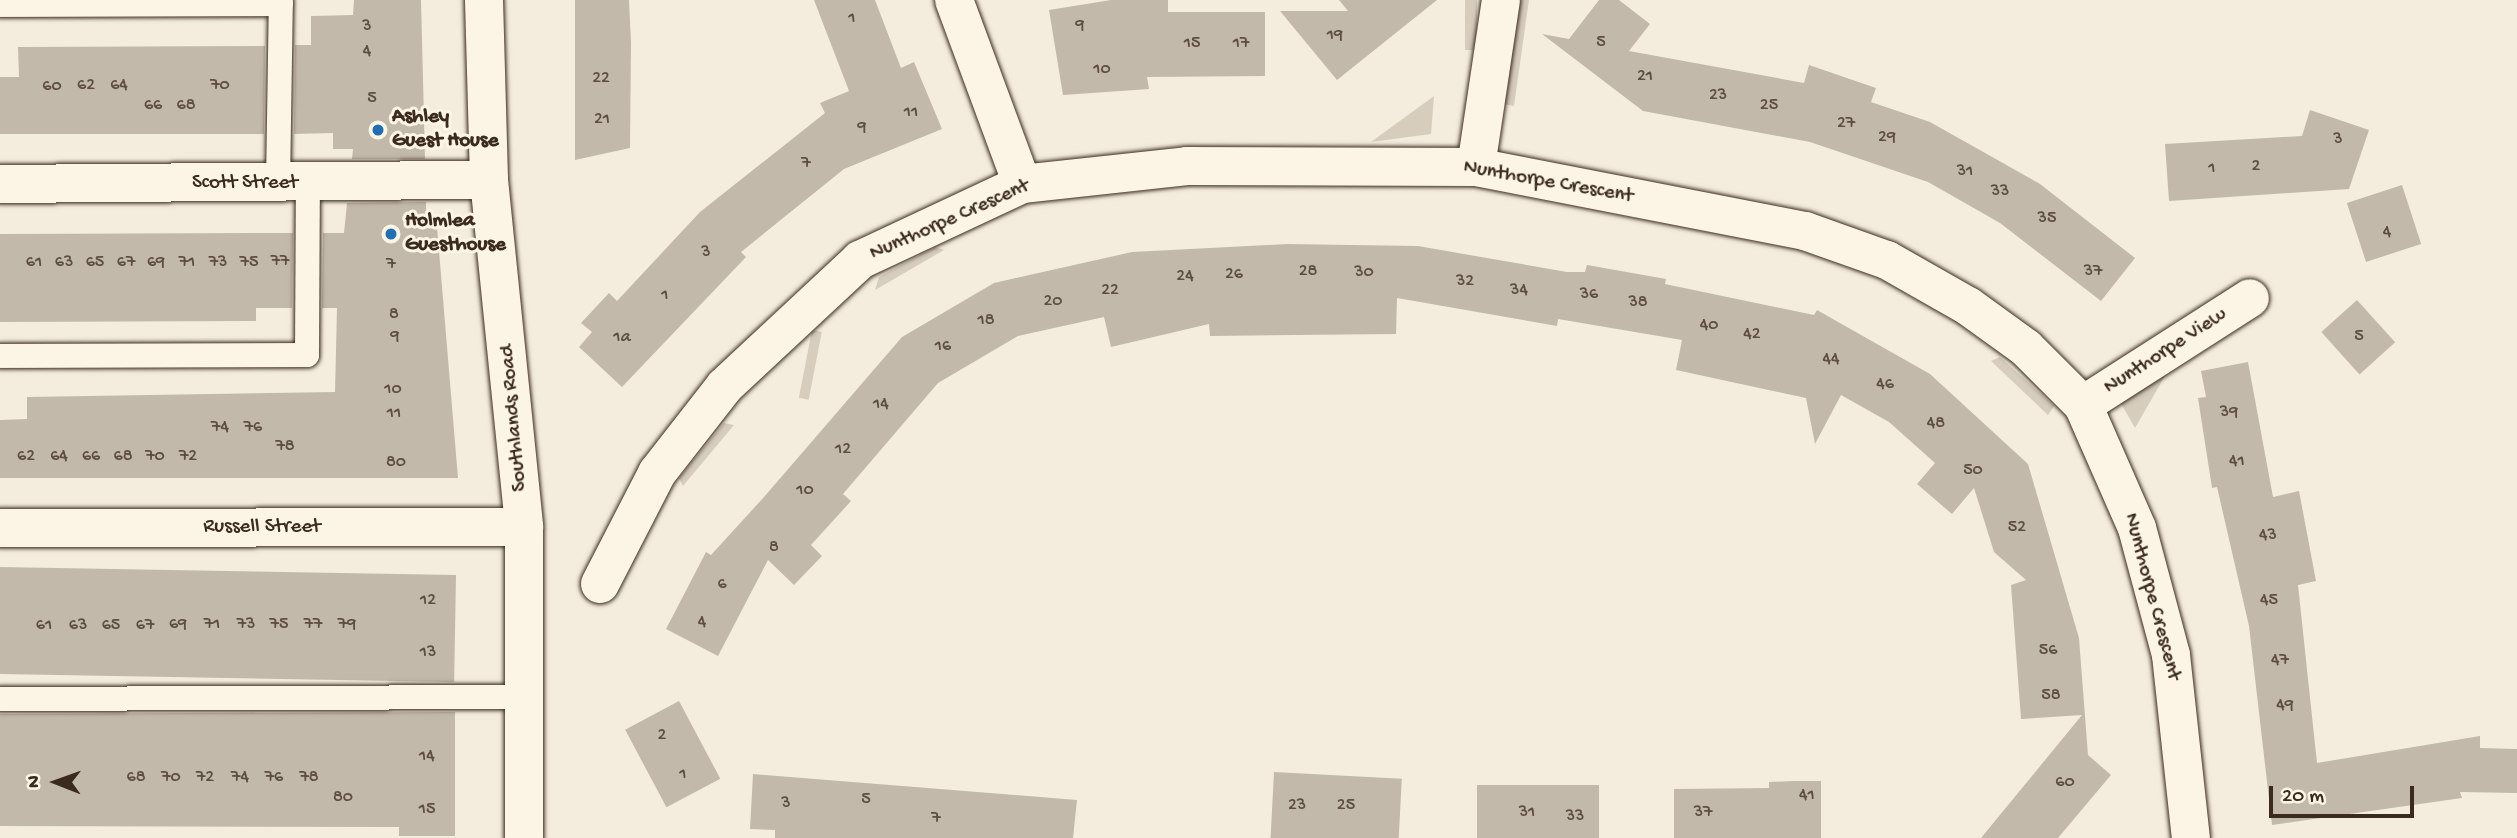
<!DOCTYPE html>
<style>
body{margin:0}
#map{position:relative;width:2517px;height:838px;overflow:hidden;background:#f4eddd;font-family:"Gochi Hand",sans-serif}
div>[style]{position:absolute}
.green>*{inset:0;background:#d6cdbd;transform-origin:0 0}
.building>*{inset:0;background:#c3b9aa;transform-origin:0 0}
.roads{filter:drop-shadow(0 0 2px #3b2a1e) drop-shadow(0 0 2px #3b2a1e)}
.lane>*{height:24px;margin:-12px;padding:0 12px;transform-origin:12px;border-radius:12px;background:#fcf5e5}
.street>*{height:38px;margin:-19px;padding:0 19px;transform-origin:19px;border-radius:19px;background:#fcf5e5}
.dots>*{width:19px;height:19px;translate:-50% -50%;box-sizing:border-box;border:4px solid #fcf5e5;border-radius:50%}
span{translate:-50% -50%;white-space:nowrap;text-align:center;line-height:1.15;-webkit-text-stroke:6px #fcf5e5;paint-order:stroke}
.number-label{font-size:18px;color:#5d4e41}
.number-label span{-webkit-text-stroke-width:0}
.poi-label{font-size:21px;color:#3b2a1e;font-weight:700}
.left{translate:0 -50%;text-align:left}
.street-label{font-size:21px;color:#3b2a1e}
.north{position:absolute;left:21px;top:747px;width:70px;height:70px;-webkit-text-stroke:5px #fcf5e5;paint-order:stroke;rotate:271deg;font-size:19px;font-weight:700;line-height:28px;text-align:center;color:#3b2a1e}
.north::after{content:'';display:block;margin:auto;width:24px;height:32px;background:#3b2a1e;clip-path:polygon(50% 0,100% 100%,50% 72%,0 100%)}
.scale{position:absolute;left:2269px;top:786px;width:145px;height:32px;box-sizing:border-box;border:4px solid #3b2a1e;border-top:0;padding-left:9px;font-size:21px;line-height:24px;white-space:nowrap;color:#3b2a1e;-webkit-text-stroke:5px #fcf5e5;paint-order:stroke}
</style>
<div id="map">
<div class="green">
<i style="left:1465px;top:0;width:12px;height:50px"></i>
<i style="clip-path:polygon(1516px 0,1529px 0,1514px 106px,1503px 104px)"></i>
<i style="clip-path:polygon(1434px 96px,1431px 134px,1371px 142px)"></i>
<i style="clip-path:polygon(935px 247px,944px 250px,875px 290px,879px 277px)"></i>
<i style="left:812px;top:330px;width:10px;height:69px;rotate:11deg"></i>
<i style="clip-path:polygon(2000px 357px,2054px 406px,2048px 415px,1991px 361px)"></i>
<i style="clip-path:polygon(2173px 362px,2135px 428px,2119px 400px)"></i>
<i style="clip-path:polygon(724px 423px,734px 425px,683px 486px,679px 478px)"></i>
</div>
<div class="building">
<i style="clip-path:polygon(354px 0,421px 0,425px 159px,352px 159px,353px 149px,333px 149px,333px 133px,294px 134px,295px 45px,311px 45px,311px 16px,353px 15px)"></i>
<i style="clip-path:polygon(575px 0,629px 0,631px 43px,630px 148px,575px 160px)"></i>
<i style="clip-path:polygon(814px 0,875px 0,901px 68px,914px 62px,942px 129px,844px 169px,741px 252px,746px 257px,622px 387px,579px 347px,592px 332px,581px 323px,609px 293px,617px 301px,700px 212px,825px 113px,820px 103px,849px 91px)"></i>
<i style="clip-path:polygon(1111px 0,1168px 0,1168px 12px,1265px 12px,1265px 76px,1147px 77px,1149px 89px,1063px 95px,1049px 10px)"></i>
<i style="clip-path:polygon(1339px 0,1437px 0,1337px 80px,1280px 11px,1348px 11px)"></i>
<i style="clip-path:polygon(1599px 0,1619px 0,1650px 24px,1629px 51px,1804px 83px,1809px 65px,1876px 88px,1871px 102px,1930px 122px,2040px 184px,2135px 258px,2101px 301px,2000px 223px,1928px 182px,1810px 142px,1643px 111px,1542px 34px,1569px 39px)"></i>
<i style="clip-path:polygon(265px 46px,264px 134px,0 134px,0 77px,19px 77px,18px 47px)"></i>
<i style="clip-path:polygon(2310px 110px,2369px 130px,2349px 189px,2169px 201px,2165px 144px,2302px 136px)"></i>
<i style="left:2402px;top:185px;width:62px;height:58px;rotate:72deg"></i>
<i style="clip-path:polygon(426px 202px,426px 215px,436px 215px,458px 478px,0 478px,0 420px,27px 419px,27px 397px,335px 392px,337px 308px,322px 308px,323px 233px,344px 233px,347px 203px)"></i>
<i style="clip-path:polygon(264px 233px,293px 233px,292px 308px,256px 308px,256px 321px,0 322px,0 234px)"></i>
<i style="clip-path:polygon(1287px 244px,1418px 246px,1567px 272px,1585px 272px,1587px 265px,1666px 279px,1665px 284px,1814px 315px,1817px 310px,1930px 374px,2028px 464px,2079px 638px,2088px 755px,2111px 775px,2058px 838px,1981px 838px,2082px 715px,2021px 719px,2011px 585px,2026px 580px,1994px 552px,1974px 488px,1952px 514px,1917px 484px,1935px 463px,1889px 422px,1841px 395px,1815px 444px,1806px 398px,1676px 370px,1682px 340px,1558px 319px,1557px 326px,1397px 298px,1396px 334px,1210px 336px,1209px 324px,1111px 347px,1104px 317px,1018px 336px,938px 383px,843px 494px,851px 501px,811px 545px,822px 556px,794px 585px,768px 560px,718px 656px,666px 629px,706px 552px,711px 555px,764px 497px,902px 337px,994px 283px,1132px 252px)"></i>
<i style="left:2357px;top:300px;width:57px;height:48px;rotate:48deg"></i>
<i style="clip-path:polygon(2248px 362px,2273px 497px,2299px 491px,2316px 581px,2298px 585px,2317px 763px,2480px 736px,2480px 748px,2517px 749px,2517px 793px,2460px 792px,2462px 798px,2272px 825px,2249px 626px,2217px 487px,2212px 488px,2198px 398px,2206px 397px,2201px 371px)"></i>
<i style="left:456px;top:575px;width:107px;height:456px;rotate:91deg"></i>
<i style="left:679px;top:701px;width:88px;height:61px;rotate:62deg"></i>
<i style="clip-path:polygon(455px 712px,455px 836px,399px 836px,399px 827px,0 826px,0 714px)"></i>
<i style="left:1274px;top:772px;width:128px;height:66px;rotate:3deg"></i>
<i style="clip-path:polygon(753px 774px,1077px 800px,1073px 838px,775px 838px,775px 830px,750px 829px)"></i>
<i style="clip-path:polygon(1793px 781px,1821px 781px,1821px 838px,1674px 838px,1674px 789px,1769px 788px,1769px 782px)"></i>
<i style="left:1477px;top:785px;width:122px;height:53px"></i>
</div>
<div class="roads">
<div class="lane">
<i style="left:0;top:5px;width:281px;rotate:-0.2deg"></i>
<i style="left:278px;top:184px;width:184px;rotate:-89.1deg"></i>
<i style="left:0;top:356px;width:307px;rotate:-0.2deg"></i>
<i style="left:307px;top:355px;width:171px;rotate:-89.7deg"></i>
<i style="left:0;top:699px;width:526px;rotate:-0.22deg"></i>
</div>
<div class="street">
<i style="left:484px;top:0;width:180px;rotate:88.4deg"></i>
<i style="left:489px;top:180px;width:349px;rotate:84.2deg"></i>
<i style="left:524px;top:527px;width:311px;rotate:90deg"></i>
<i style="left:954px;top:0;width:196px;rotate:69.7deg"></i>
<i style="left:1476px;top:167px;width:169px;rotate:-81.5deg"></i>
<i style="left:0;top:184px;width:489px;rotate:-0.5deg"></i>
<i style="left:2083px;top:405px;width:198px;rotate:-32.6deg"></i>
<i style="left:0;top:528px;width:524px;rotate:-0.11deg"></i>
<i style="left:600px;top:584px;width:125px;rotate:-62.8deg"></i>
<i style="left:657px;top:473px;width:110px;rotate:-52deg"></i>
<i style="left:725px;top:386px;width:185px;rotate:-43deg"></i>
<i style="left:860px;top:260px;width:179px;rotate:-25.1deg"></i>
<i style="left:1022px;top:184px;width:166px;rotate:-6.2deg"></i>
<i style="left:1187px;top:166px;width:289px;rotate:0.2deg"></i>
<i style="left:1476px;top:167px;width:335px;rotate:11deg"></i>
<i style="left:1805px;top:231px;width:87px;rotate:19.5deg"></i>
<i style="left:1887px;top:260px;width:93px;rotate:29.6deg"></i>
<i style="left:1968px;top:306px;width:72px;rotate:35.9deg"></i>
<i style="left:2026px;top:348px;width:81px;rotate:45deg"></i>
<i style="left:2083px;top:405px;width:134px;rotate:66.3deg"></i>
<i style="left:2137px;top:528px;width:131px;rotate:75deg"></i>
<i style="left:2171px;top:655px;width:184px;rotate:83.8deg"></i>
</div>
</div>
<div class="dots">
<i style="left:378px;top:130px;background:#1f6fb2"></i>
<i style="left:391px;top:234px;background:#1f6fb2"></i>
</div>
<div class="number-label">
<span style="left:852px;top:19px">1</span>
<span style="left:1080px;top:26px">9</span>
<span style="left:367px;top:27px">3</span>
<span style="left:1335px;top:36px">19</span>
<span style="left:1601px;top:43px">5</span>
<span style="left:1192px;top:44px">15</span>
<span style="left:1241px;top:44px">17</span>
<span style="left:367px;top:52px">4</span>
<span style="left:1102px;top:70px">10</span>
<span style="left:1645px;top:77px">21</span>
<span style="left:601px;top:79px">22</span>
<span style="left:86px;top:86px">62</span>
<span style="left:119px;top:86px">64</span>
<span style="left:220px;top:86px">70</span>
<span style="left:52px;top:87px">60</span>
<span style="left:1718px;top:96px">23</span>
<span style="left:372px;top:99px">5</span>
<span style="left:153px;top:106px">66</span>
<span style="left:186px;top:106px">68</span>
<span style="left:1769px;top:106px">25</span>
<span style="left:911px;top:113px">11</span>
<span style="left:602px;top:120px">21</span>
<span style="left:1846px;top:124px">27</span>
<span style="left:862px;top:128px">9</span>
<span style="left:1887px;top:138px">29</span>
<span style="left:2338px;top:140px">3</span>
<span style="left:806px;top:164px">7</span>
<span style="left:2256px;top:167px">2</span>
<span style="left:2212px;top:169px">1</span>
<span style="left:1965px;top:172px">31</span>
<span style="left:2000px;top:192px">33</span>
<span style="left:2047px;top:219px">35</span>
<span style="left:2387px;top:233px">4</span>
<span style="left:706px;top:253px">3</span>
<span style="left:280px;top:262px">77</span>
<span style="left:34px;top:263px">61</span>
<span style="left:64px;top:263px">63</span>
<span style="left:95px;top:263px">65</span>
<span style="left:126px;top:263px">67</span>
<span style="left:156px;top:263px">69</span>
<span style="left:187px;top:263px">71</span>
<span style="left:218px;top:263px">73</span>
<span style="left:249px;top:263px">75</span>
<span style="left:391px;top:265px">7</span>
<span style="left:1308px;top:272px">28</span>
<span style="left:2093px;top:272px">37</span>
<span style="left:1364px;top:273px">30</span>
<span style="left:1234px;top:275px">26</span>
<span style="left:1185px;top:277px">24</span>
<span style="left:1465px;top:282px">32</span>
<span style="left:1110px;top:291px">22</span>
<span style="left:1519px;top:291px">34</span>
<span style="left:1589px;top:295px">36</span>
<span style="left:665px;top:296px">1</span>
<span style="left:1053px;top:302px">20</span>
<span style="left:1638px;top:303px">38</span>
<span style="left:394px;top:315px">8</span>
<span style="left:986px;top:321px">18</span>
<span style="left:1709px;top:326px">40</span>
<span style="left:1752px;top:335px">42</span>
<span style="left:395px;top:337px">9</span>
<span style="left:2359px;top:337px">5</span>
<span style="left:622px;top:338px">1a</span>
<span style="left:943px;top:347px">16</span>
<span style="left:1831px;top:360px">44</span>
<span style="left:1885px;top:385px">46</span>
<span style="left:393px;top:390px">10</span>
<span style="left:881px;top:405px">14</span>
<span style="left:2229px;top:413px">39</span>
<span style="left:394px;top:414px">11</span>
<span style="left:1936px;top:424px">48</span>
<span style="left:220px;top:428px">74</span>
<span style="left:253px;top:428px">76</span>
<span style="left:285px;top:447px">78</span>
<span style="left:843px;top:450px">12</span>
<span style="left:26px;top:457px">62</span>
<span style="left:59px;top:457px">64</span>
<span style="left:91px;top:457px">66</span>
<span style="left:123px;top:457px">68</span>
<span style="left:155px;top:457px">70</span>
<span style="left:188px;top:457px">72</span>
<span style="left:2237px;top:462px">41</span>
<span style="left:396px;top:463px">80</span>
<span style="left:1973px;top:471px">50</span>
<span style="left:805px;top:491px">10</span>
<span style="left:2017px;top:528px">52</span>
<span style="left:2268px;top:536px">43</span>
<span style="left:774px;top:548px">8</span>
<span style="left:722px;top:585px">6</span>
<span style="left:428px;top:601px">12</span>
<span style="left:2269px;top:601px">45</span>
<span style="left:702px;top:623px">4</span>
<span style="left:178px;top:625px">69</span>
<span style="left:212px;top:625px">71</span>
<span style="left:246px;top:625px">73</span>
<span style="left:279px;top:625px">75</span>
<span style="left:313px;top:625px">77</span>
<span style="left:347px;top:625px">79</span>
<span style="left:44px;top:626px">61</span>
<span style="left:78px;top:626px">63</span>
<span style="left:111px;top:626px">65</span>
<span style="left:145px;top:626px">67</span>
<span style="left:2048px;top:651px">56</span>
<span style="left:428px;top:653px">13</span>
<span style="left:2280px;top:661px">47</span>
<span style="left:2051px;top:696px">58</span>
<span style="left:2285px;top:706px">49</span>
<span style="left:662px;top:736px">2</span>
<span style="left:427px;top:757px">14</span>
<span style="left:683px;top:775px">1</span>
<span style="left:136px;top:778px">68</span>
<span style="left:171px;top:778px">70</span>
<span style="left:205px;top:778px">72</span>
<span style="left:240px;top:778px">74</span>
<span style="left:274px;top:778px">76</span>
<span style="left:309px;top:778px">78</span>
<span style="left:2065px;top:783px">60</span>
<span style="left:1807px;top:796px">41</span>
<span style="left:343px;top:798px">80</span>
<span style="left:866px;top:800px">5</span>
<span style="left:786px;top:804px">3</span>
<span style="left:1297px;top:806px">23</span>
<span style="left:1346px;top:806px">25</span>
<span style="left:427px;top:810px">15</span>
<span style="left:1527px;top:813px">31</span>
<span style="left:1703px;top:813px">37</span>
<span style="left:1575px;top:817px">33</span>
<span style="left:936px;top:819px">7</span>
</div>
<div class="poi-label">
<span class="left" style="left:392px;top:130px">Ashley<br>Guest House</span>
<span class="left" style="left:405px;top:234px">Holmlea<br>Guesthouse</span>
</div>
<div class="street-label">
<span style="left:1548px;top:183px;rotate:10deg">Nunthorpe Crescent</span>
<span style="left:245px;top:184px">Scott Street</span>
<span style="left:950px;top:221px;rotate:-24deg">Nunthorpe Crescent</span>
<span style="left:2166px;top:352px;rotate:-33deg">Nunthorpe View</span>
<span style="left:515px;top:418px;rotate:-95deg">Southlands Road</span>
<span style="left:262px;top:528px">Russell Street</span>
<span style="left:2151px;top:597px;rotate:75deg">Nunthorpe Crescent</span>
</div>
<div class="north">N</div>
<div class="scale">20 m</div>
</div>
